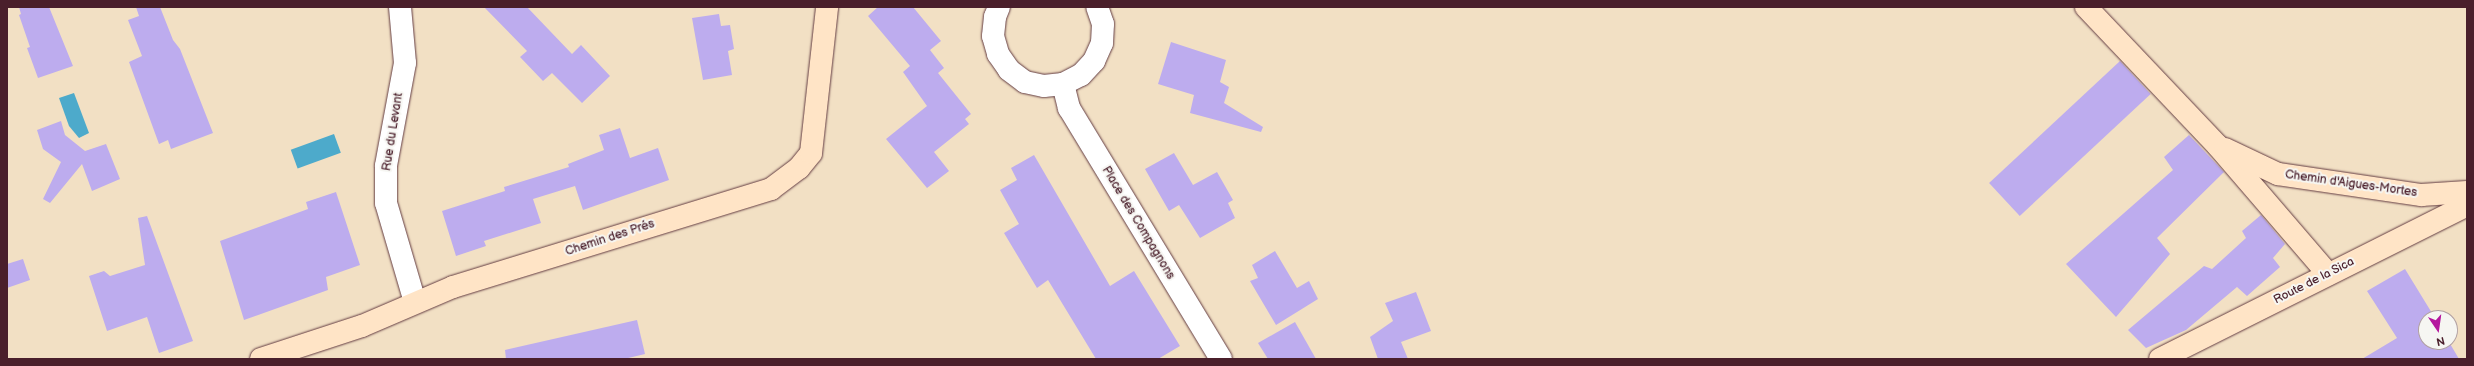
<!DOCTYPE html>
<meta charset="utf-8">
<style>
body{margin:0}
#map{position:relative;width:2474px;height:366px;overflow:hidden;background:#f2e0c4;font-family:"Balsamiq Sans",sans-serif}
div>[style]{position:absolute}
.water>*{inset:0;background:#4daacb;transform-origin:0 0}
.building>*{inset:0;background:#bdacee;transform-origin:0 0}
.roads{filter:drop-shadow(0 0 1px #633c42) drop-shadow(0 0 1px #633c42)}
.street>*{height:22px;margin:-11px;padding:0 11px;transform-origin:11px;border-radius:11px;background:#fff}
.secondary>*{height:22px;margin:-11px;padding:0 11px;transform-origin:11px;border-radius:11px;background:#ffe4c6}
span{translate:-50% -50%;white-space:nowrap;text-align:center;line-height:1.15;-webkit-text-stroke:4px #f6f6f2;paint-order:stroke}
.street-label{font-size:12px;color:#4a1f2b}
.frame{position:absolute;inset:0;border:8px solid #4a1f2b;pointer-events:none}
.north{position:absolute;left:2418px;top:310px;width:40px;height:40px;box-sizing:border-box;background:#f6f6f2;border:1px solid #b1a0a2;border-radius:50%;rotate:167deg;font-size:11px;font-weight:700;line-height:16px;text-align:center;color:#4a1f2b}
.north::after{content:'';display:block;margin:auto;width:14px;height:18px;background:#b5179e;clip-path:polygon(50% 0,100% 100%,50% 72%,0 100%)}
</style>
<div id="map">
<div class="water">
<i style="clip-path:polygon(74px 93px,89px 133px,79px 138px,69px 126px,59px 98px)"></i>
<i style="left:334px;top:134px;width:20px;height:46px;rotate:70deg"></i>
</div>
<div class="building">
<i style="clip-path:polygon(19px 7px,49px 7px,73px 66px,38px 78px,27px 48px,30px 47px,19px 15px,21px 14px)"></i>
<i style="clip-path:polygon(136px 7px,160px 7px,173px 40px,180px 49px,213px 133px,171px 149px,168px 140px,159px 144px,129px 62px,142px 56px,128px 20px,139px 16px)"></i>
<i style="clip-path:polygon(484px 7px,527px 7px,572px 54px,581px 45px,610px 76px,582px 103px,552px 73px,543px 81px,520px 57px,527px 51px)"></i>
<i style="clip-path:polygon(878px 7px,913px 7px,941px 41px,930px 50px,944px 68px,938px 73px,971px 114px,965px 119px,969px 124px,934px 152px,949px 171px,927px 188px,886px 139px,927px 106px,903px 72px,910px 66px,868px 16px)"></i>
<i style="clip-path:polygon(719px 14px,721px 26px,730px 25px,734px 49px,728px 51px,732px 75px,703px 80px,692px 18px)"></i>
<i style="clip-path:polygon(1171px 42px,1226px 60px,1220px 82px,1229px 87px,1224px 103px,1263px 127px,1261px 132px,1190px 113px,1194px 95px,1158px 84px)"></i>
<i style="left:2120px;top:61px;width:45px;height:179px;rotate:47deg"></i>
<i style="clip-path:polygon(61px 121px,65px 135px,85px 151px,106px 144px,120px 179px,92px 191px,82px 164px,50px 203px,43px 199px,61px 162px,43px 149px,37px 130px)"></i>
<i style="clip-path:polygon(620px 128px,630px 158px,658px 148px,669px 180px,583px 210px,575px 186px,533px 199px,541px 223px,484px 241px,486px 246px,456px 256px,442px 211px,505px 191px,504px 187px,569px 167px,568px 164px,604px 150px,599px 135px)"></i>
<i style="clip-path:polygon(2189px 135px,2224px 172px,2157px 238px,2170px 254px,2116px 317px,2066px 264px,2173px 170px,2164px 157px)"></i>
<i style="clip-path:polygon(1174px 153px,1193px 185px,1217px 172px,1233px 200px,1228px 203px,1235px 218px,1200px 238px,1179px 205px,1169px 211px,1145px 169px)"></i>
<i style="clip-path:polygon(1034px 155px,1110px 286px,1134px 271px,1180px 346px,1158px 359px,1096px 359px,1048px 280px,1037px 288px,1004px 233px,1019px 224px,1000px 190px,1017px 180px,1011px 168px)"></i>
<i style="clip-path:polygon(336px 192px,360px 265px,326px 277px,328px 290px,244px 320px,220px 241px,308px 209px,306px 202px)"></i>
<i style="clip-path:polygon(2261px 215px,2285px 244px,2273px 258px,2280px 267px,2247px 296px,2237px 287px,2186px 330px,2146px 348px,2128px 330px,2204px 266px,2212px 269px,2246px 238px,2242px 231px)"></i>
<i style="clip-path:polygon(147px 216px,193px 341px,159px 353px,147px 317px,107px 331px,89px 276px,104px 271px,110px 276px,145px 265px,138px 218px)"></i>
<i style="clip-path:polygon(1275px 251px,1297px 288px,1309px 281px,1318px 299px,1276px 325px,1250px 281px,1258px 278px,1252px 265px)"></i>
<i style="clip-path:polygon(23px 259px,30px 280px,7px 288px,7px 264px)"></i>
<i style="clip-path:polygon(2405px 269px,2435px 318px,2426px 318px,2426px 342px,2449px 342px,2459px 359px,2362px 359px,2397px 338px,2367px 291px)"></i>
<i style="clip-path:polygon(1416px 292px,1431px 331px,1401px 342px,1408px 359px,1378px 359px,1370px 337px,1393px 321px,1385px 303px)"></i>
<i style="clip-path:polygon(637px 320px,645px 354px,624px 359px,506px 359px,505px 350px)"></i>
<i style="clip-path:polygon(1295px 322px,1316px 359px,1268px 359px,1258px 343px)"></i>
</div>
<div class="roads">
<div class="street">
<i style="left:400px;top:7px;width:56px;rotate:84.9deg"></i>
<i style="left:405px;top:63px;width:105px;rotate:100.5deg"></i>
<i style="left:386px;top:166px;width:37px;rotate:90deg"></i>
<i style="left:386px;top:203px;width:103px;rotate:73.7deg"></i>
<i style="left:999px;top:7px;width:11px;rotate:112deg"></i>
<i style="left:995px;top:17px;width:19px;rotate:96deg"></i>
<i style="left:993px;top:36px;width:19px;rotate:74deg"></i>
<i style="left:998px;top:54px;width:19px;rotate:55deg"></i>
<i style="left:1009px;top:70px;width:20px;rotate:37deg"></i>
<i style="left:1025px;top:82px;width:19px;rotate:12deg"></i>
<i style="left:1044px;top:86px;width:19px;rotate:-6deg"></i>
<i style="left:1063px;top:84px;width:20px;rotate:-27deg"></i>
<i style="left:1081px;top:75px;width:19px;rotate:-47deg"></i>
<i style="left:1094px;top:61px;width:20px;rotate:-66deg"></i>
<i style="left:1102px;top:43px;width:19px;rotate:-87deg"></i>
<i style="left:1103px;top:24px;width:18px;rotate:-109deg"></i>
<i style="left:1063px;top:84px;width:25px;rotate:76deg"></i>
<i style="left:1069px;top:108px;width:293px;rotate:58.8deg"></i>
</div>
<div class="secondary">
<i style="left:2086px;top:7px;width:192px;rotate:46.5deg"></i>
<i style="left:2218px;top:146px;width:169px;rotate:49.3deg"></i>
<i style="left:2225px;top:149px;width:59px;rotate:25.3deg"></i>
<i style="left:2278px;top:174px;width:145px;rotate:8.4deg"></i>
<i style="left:2421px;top:195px;width:46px;rotate:-3.7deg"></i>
<i style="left:261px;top:359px;width:106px;rotate:-18.1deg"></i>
<i style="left:362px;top:326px;width:99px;rotate:-23.2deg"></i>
<i style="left:453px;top:287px;width:333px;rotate:-17.1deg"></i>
<i style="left:771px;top:189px;width:35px;rotate:-37deg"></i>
<i style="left:799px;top:168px;width:19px;rotate:-51deg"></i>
<i style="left:811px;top:153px;width:147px;rotate:-83.7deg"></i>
<i style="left:2160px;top:359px;width:343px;rotate:-26.6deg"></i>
</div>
</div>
<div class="street-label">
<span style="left:393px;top:132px;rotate:-81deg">Rue du Levant</span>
<span style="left:2351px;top:184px;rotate:8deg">Chemin d'Aigues-Mortes</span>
<span style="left:1138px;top:223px;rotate:59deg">Place des Compagnons</span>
<span style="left:610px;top:238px;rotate:-18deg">Chemin des Prés</span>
<span style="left:2314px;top:281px;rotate:-27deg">Route de la Sica</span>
</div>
<div class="frame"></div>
<div class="north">N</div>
</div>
